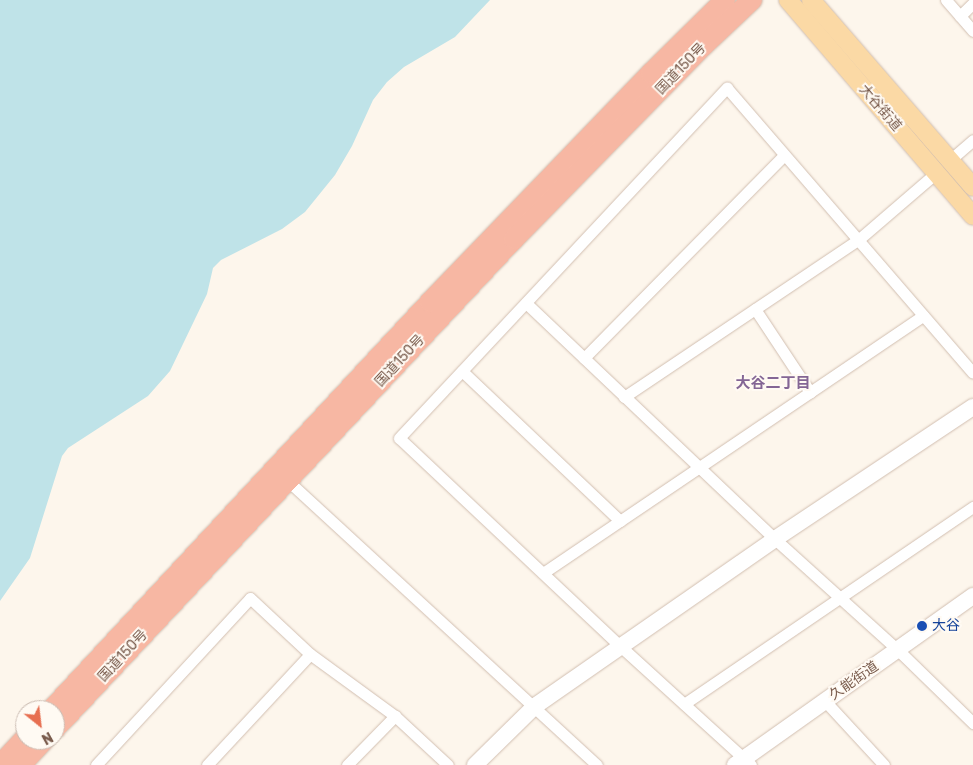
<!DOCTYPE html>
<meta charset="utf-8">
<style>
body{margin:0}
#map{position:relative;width:973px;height:765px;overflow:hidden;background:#fdf6ec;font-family:Rubik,"Noto Sans JP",sans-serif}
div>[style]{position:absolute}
.water>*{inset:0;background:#bfe3e8}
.roads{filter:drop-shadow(0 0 1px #d1beb0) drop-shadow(0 0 1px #d1beb0)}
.street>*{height:11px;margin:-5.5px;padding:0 5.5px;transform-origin:5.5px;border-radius:5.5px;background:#fff}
.secondary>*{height:16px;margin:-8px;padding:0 8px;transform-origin:8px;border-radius:8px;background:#fff}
.primary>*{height:18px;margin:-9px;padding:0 9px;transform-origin:9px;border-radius:9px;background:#fbd9a5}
.highway>*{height:20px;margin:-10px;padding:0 10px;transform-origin:10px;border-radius:10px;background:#f7b7a3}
.dots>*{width:14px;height:14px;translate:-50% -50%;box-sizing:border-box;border:2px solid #fffaf3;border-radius:50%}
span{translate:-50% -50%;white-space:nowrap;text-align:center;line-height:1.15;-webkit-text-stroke:4px #fffaf3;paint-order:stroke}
.street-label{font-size:14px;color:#7a5c4d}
.transit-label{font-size:14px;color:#164399}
.left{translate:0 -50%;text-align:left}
.neighbourhood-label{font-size:15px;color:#846695;font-weight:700}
.north{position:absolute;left:15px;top:700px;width:50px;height:50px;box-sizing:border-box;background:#fffaf3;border:1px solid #cabbb1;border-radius:50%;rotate:151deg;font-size:14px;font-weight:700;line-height:20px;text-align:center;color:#7a5c4d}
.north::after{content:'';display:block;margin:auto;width:18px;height:22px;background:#e76f51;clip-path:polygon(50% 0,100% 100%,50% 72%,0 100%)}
</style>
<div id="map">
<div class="water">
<i style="clip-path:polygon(0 0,490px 0,455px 37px,404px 67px,387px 82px,373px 100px,352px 146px,335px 175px,305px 212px,282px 229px,221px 260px,213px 268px,207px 294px,170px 371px,148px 396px,68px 448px,62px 456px,30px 558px,0 601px)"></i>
</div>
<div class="roads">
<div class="street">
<i style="left:946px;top:0;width:41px;rotate:48.9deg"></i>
<i style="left:960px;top:16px;width:18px;rotate:-45deg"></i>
<i style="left:950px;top:160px;width:30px;rotate:-41deg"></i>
<i style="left:526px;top:303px;width:343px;rotate:43.5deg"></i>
<i style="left:775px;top:539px;width:166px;rotate:42.1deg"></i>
<i style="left:898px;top:650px;width:105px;rotate:44.2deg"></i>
<i style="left:755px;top:309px;width:100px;rotate:56.5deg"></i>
<i style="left:584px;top:358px;width:285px;rotate:-45.4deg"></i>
<i style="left:462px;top:371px;width:218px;rotate:43.5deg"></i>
<i style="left:624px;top:397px;width:282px;rotate:-33.9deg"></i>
<i style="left:858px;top:240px;width:103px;rotate:-40.7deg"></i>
<i style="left:287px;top:480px;width:421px;rotate:42.6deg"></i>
<i style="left:543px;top:573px;width:459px;rotate:-34.1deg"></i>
<i style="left:825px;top:701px;width:87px;rotate:47.3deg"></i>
<i style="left:684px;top:704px;width:350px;rotate:-34.3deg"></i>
<i style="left:96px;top:765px;width:227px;rotate:-47.3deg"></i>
<i style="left:250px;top:598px;width:82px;rotate:43deg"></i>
<i style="left:310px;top:654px;width:105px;rotate:36.1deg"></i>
<i style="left:395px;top:716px;width:72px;rotate:42.8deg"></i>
<i style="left:207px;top:765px;width:151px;rotate:-47.1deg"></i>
<i style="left:347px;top:765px;width:69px;rotate:-45.6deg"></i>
<i style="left:751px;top:765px;width:177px;rotate:-137.7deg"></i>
<i style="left:620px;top:646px;width:303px;rotate:-136.7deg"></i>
<i style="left:399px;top:438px;width:480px;rotate:-46.9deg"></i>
<i style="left:727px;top:88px;width:376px;rotate:49.2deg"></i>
</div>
<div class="secondary">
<i style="left:475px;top:765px;width:84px;rotate:-44.5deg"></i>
<i style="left:535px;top:706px;width:292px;rotate:-34.8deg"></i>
<i style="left:775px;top:539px;width:238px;rotate:-33.7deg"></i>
<i style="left:735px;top:765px;width:292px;rotate:-35.4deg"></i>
</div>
<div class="primary">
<i style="left:788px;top:0;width:284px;rotate:49.4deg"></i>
<i style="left:811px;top:0;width:247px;rotate:49.1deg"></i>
</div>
<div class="highway">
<i style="left:51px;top:710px;width:557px;rotate:-47.11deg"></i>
<i style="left:430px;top:302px;width:318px;rotate:-46deg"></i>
<i style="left:651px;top:73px;width:104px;rotate:-44.6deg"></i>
<i style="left:55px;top:729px;width:671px;rotate:-46.87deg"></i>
<i style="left:514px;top:239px;width:272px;rotate:-45.6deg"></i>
<i style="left:704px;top:45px;width:66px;rotate:-43.2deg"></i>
<i style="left:0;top:765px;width:37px;rotate:-47deg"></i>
<i style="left:21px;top:765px;width:34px;rotate:-47deg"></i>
</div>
</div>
<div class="dots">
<i style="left:922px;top:626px;background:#1a4fb4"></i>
</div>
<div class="street-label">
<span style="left:681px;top:69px;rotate:-46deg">国道150号</span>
<span style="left:880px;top:108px;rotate:49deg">大谷街道</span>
<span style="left:400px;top:361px;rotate:-47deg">国道150号</span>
<span style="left:123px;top:656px;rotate:-47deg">国道150号</span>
<span style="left:854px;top:681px;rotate:-35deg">久能街道</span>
</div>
<div class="transit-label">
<span class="left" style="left:932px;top:626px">大谷</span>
</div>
<div class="neighbourhood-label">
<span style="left:773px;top:384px">大谷二丁目</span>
</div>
<div class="north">N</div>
</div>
